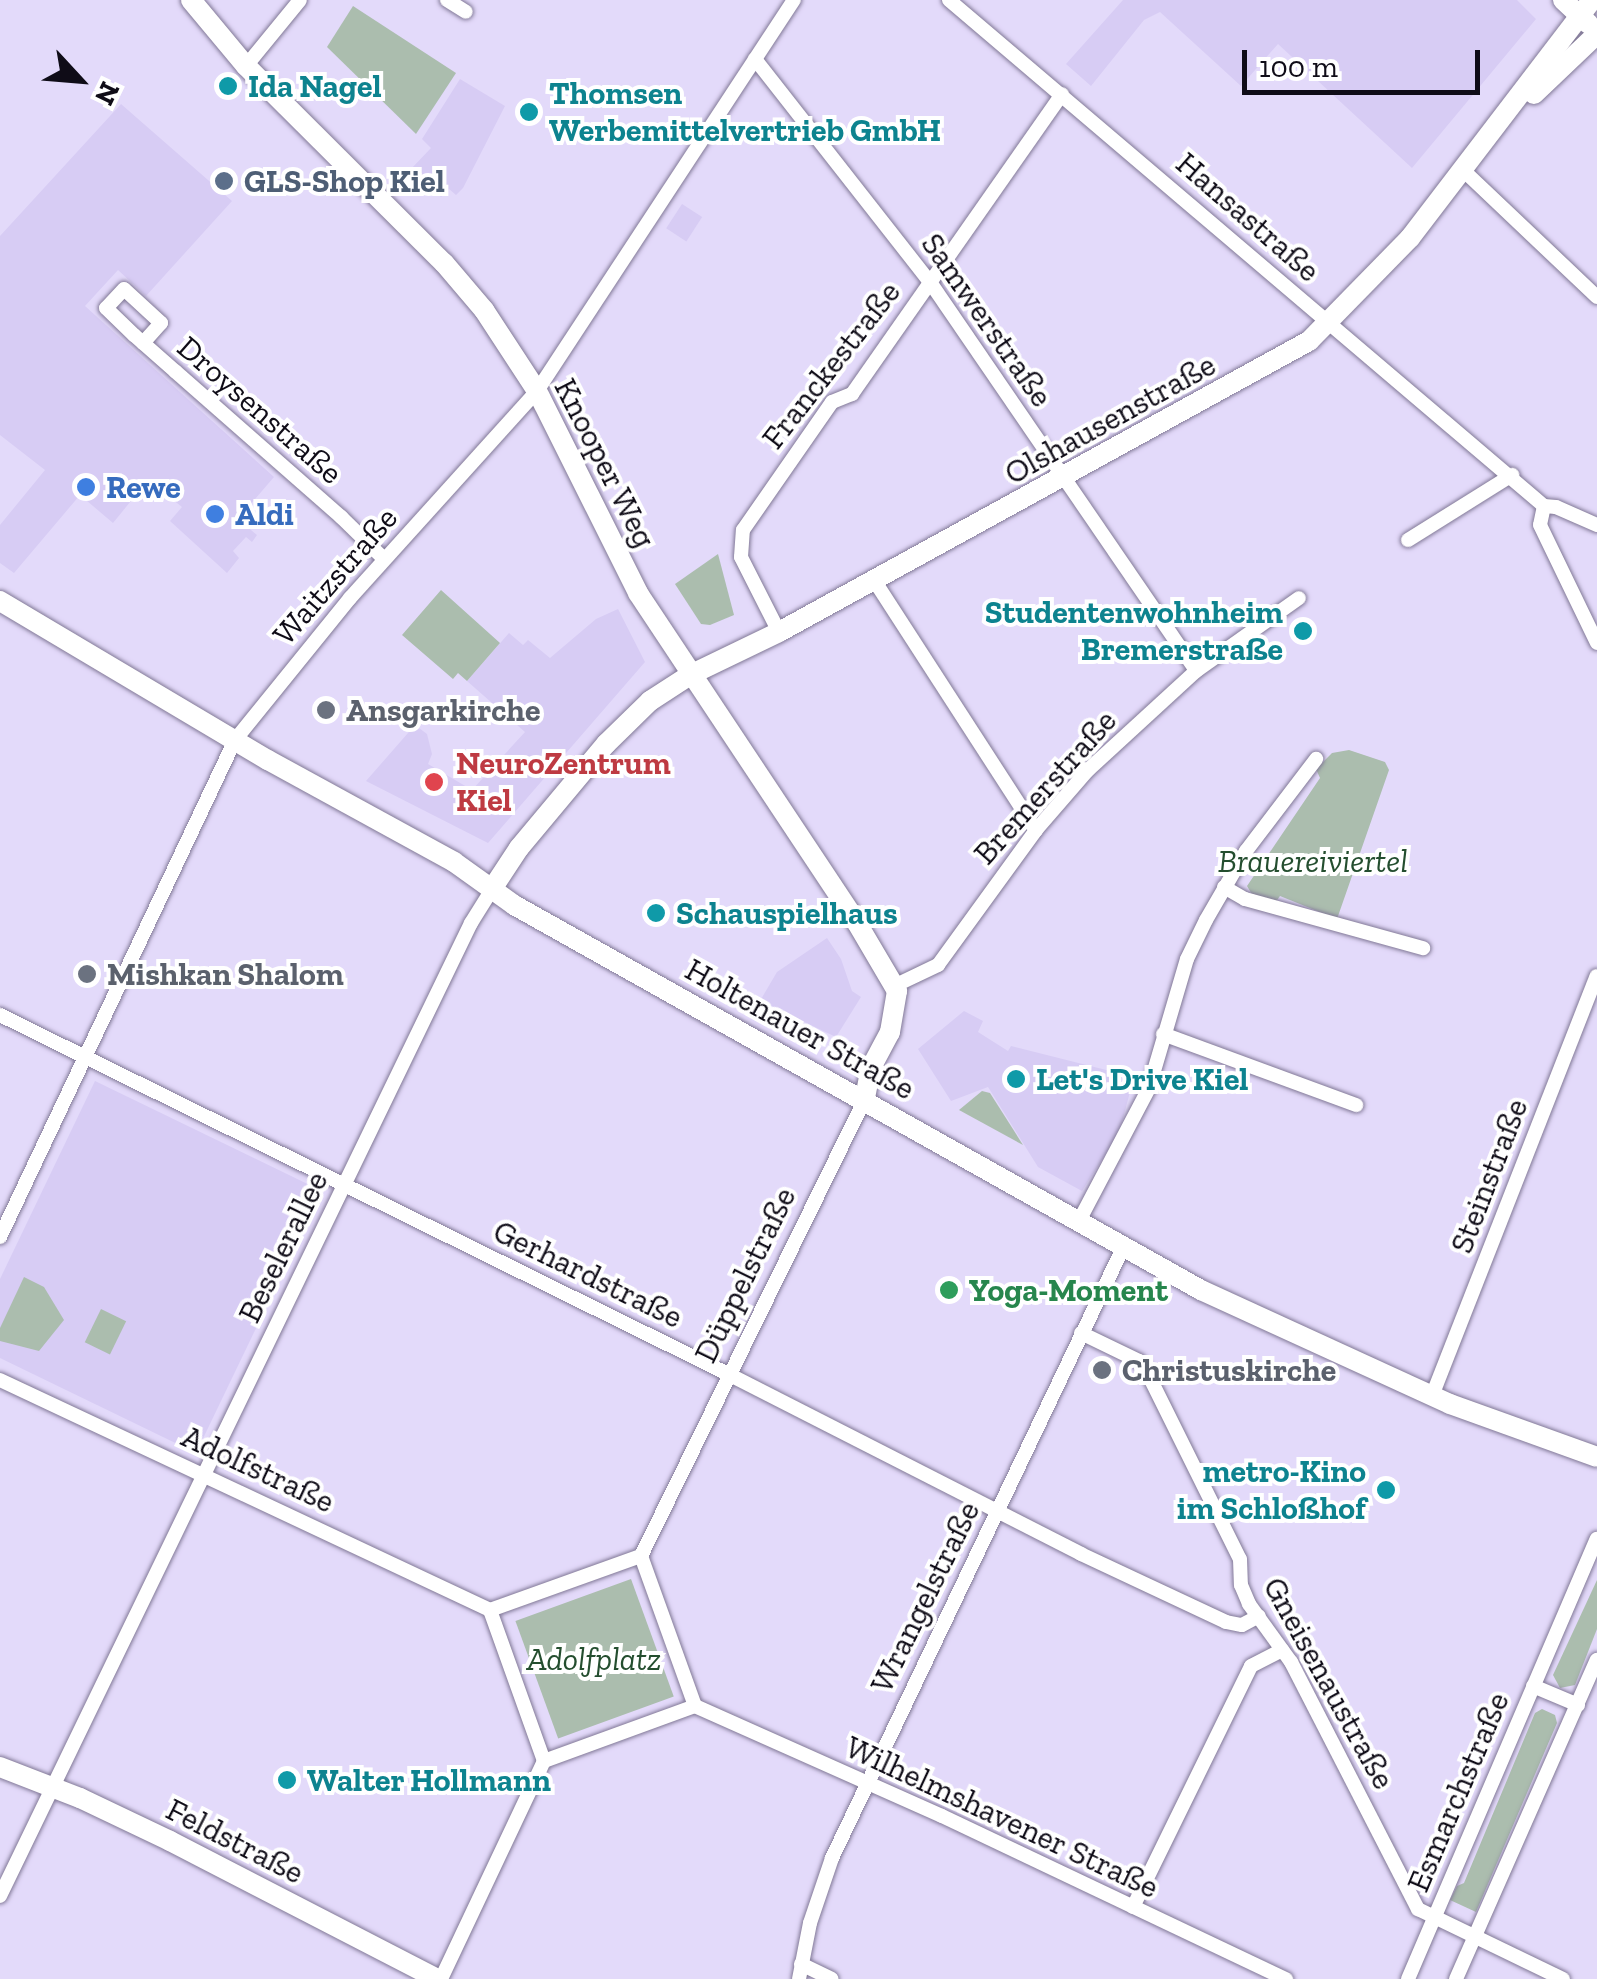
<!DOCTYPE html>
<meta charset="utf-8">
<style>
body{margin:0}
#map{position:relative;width:1597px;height:1979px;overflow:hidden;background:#e3dafa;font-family:"Zilla Slab",serif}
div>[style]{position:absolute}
.built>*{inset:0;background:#d7ccf4;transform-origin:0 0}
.green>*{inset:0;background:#abbdae;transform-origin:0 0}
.roads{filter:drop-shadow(0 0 2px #817896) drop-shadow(0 0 2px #817896)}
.street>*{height:14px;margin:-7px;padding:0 7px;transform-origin:7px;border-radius:7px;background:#fff}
.secondary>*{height:20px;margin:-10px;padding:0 10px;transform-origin:10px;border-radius:10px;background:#fff}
.dots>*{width:28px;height:28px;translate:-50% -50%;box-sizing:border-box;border:5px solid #fff;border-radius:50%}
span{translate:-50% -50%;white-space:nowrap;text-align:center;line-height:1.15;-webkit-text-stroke:8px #fff;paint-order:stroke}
.culture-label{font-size:32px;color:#0d838f;font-weight:700}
.left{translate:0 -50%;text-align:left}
.right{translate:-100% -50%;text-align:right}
.service-label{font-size:32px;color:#4e5e75;font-weight:700}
.street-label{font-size:32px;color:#0f0c17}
.shop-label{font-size:32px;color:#366cbe;font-weight:700}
.worship-label{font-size:32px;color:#5b616d;font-weight:700}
.health-label{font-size:32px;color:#be3a42;font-weight:700}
.park-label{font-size:32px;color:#244e2f;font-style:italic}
.leisure-label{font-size:32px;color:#27864d;font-weight:700}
.north{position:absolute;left:30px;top:30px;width:100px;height:100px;-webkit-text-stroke:8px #fff;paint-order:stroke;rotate:116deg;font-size:28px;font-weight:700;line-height:40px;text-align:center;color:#0f0c17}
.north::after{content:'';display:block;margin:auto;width:35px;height:45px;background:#0f0c17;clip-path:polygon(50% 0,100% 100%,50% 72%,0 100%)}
.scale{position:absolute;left:1242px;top:50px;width:238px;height:45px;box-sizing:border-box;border:5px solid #0f0c17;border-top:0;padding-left:12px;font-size:30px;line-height:35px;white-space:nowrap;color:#0f0c17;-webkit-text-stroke:8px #fff;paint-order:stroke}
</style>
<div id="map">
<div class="built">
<i style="clip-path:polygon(1123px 0,1517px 0,1536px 19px,1412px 168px,1278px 44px,1241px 86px,1160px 12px,1144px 20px,1091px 86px,1066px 64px)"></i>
<i style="clip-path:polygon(460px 79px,505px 106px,463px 188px,456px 195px,449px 189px,441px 197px,435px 190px,431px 193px,411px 169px,431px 148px,422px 139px)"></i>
<i style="clip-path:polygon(121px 104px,232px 201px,146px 296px,118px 270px,85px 306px,274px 477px,238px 519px,257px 535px,252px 542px,246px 537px,233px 551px,239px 558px,227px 573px,170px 521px,182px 507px,148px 480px,113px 523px,80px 495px,14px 573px,0 563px,0 525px,45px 470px,0 435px,0 236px)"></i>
<i style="left:682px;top:204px;width:24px;height:29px;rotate:33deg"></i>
<i style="clip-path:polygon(618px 609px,645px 662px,488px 843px,366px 781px,415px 725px,427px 734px,432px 754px,428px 764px,472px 790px,525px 732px,467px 681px,509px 633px,523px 645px,528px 640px,550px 658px,596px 619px)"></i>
<i style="clip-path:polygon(827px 938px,841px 959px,852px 991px,861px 997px,836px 1037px,760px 1001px,777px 972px)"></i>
<i style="clip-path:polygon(964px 1011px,983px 1021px,978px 1032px,1008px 1051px,1011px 1046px,1134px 1077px,1119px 1133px,1082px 1191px,1038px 1167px,988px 1087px,951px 1101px,918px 1049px)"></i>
<i style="clip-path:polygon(95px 1081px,322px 1191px,196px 1453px,0 1358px,0 1279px)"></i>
</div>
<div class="green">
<i style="clip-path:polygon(353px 6px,456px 73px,416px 134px,327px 47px)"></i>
<i style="clip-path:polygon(718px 554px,734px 615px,710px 625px,701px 624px,675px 584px)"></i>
<i style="clip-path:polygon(441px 590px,500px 643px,467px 681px,458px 673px,453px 679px,402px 635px)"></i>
<i style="clip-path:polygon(1349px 750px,1385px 762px,1389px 770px,1337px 919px,1280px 896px,1275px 903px,1253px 896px,1247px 886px,1320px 778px,1316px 769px,1332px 753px)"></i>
<i style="clip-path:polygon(982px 1091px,990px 1093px,1023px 1145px,959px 1110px)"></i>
<i style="clip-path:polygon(24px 1277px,44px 1287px,64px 1320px,39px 1351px,0 1341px,0 1328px)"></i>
<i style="left:101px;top:1309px;width:28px;height:37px;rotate:26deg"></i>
<i style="left:631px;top:1579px;width:125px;height:123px;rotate:70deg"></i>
<i style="clip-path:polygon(1597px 1580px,1597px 1629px,1575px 1685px,1560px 1688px,1553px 1675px)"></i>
<i style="clip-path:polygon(1542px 1709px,1555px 1715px,1557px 1723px,1476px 1912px,1450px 1900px,1457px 1886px,1464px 1883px,1535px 1713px)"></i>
</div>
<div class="roads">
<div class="street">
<i style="left:447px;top:0;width:22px;rotate:32deg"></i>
<i style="left:949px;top:0;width:781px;rotate:40.38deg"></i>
<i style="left:755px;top:59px;width:283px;rotate:51.9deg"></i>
<i style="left:930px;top:282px;width:471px;rotate:55.6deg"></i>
<i style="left:246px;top:66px;width:85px;rotate:-50.7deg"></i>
<i style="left:1462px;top:169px;width:186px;rotate:43.5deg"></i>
<i style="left:143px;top:343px;width:27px;rotate:-48deg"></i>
<i style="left:161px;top:323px;width:50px;rotate:-137.4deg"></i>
<i style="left:124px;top:289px;width:26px;rotate:133deg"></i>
<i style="left:106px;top:308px;width:39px;rotate:44deg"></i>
<i style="left:134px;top:335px;width:56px;rotate:41.4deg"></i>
<i style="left:176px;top:372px;width:220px;rotate:41.3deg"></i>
<i style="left:341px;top:517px;width:60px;rotate:44.3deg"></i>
<i style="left:1544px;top:506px;width:19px;rotate:102deg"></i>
<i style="left:1540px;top:525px;width:131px;rotate:64.2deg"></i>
<i style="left:1544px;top:506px;width:12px;rotate:5deg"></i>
<i style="left:1556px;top:507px;width:45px;rotate:23.7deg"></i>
<i style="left:1408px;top:540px;width:123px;rotate:-32deg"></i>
<i style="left:874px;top:580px;width:298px;rotate:57.1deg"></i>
<i style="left:779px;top:632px;width:84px;rotate:-116.9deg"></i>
<i style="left:741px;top:557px;width:27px;rotate:-86deg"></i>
<i style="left:743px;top:530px;width:156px;rotate:-55.2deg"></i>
<i style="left:832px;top:402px;width:22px;rotate:-22deg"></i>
<i style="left:852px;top:394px;width:366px;rotate:-55deg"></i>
<i style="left:1224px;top:887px;width:24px;rotate:30deg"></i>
<i style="left:1245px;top:899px;width:185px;rotate:15.4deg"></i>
<i style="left:894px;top:986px;width:49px;rotate:-25.5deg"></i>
<i style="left:938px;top:965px;width:167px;rotate:-54deg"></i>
<i style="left:1036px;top:830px;width:79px;rotate:-49.1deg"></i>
<i style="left:1088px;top:770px;width:147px;rotate:-42.5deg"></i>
<i style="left:1196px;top:671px;width:126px;rotate:-35.3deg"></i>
<i style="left:0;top:1015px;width:814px;rotate:26.25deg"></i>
<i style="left:730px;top:1375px;width:394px;rotate:27deg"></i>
<i style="left:1081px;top:1554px;width:160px;rotate:25.1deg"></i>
<i style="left:1226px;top:1622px;width:16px;rotate:11deg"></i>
<i style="left:1242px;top:1625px;width:19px;rotate:-28deg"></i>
<i style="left:1163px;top:1034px;width:206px;rotate:20.2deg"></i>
<i style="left:1079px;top:1221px;width:150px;rotate:-62.2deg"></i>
<i style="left:1149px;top:1088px;width:134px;rotate:-73.6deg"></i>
<i style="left:1187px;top:959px;width:43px;rotate:-64deg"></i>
<i style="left:1206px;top:920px;width:80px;rotate:-59.9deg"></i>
<i style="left:1246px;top:851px;width:116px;rotate:-52.7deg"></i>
<i style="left:0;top:1237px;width:550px;rotate:-64.69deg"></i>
<i style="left:235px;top:740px;width:183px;rotate:-51deg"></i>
<i style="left:350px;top:598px;width:279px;rotate:-47.9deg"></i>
<i style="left:537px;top:391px;width:468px;rotate:-56.7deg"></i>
<i style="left:1081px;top:1333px;width:64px;rotate:25.8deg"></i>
<i style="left:1139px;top:1361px;width:11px;rotate:52deg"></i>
<i style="left:1146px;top:1370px;width:211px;rotate:63.6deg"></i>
<i style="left:1240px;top:1559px;width:26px;rotate:88deg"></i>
<i style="left:1241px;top:1585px;width:21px;rotate:67deg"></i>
<i style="left:1249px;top:1604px;width:72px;rotate:54.1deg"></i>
<i style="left:1291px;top:1662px;width:278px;rotate:62.8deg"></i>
<i style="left:1418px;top:1909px;width:161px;rotate:25.8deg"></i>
<i style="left:0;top:1380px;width:541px;rotate:25.14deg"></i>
<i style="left:1432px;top:1396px;width:451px;rotate:-68.6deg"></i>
<i style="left:641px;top:1556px;width:159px;rotate:70.2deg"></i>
<i style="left:695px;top:1706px;width:161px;rotate:160deg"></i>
<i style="left:544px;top:1761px;width:160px;rotate:-109.7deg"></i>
<i style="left:490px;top:1610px;width:160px;rotate:-19.7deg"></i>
<i style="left:641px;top:1556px;width:509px;rotate:-63.89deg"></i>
<i style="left:1533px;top:1686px;width:49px;rotate:22.9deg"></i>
<i style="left:695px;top:1706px;width:270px;rotate:24deg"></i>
<i style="left:942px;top:1816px;width:381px;rotate:25.4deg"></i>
<i style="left:0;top:1896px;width:1081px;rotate:-64.17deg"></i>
<i style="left:471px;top:923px;width:40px;rotate:-58deg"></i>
<i style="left:1133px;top:1907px;width:268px;rotate:-63.9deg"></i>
<i style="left:1251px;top:1666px;width:35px;rotate:-27deg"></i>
<i style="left:801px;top:1964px;width:34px;rotate:26deg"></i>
<i style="left:441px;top:1979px;width:241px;rotate:-64.7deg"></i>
<i style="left:799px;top:1979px;width:57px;rotate:-78.9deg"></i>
<i style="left:810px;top:1923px;width:69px;rotate:-71.3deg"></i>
<i style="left:832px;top:1858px;width:676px;rotate:-64.5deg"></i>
<i style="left:1408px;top:1979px;width:479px;rotate:-66.8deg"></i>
<i style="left:1456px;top:1979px;width:349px;rotate:-66.2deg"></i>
</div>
<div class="secondary">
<i style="left:191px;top:0;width:86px;rotate:50.2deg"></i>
<i style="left:246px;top:66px;width:279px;rotate:44.9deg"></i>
<i style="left:444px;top:263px;width:62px;rotate:49.6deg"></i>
<i style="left:484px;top:310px;width:97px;rotate:56.8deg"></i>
<i style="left:537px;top:391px;width:226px;rotate:63.4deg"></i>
<i style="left:638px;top:593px;width:396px;rotate:56.4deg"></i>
<i style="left:857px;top:923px;width:79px;rotate:59.5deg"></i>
<i style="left:897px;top:991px;width:42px;rotate:99.7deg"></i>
<i style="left:890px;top:1032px;width:40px;rotate:118deg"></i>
<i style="left:871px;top:1067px;width:33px;rotate:101deg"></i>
<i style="left:1563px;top:0;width:35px;rotate:43deg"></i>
<i style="left:1534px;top:94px;width:87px;rotate:-43.6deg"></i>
<i style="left:0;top:601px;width:312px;rotate:30.7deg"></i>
<i style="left:268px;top:760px;width:212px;rotate:28.7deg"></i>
<i style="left:454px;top:862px;width:74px;rotate:35.6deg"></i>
<i style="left:514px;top:905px;width:788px;rotate:29.27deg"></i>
<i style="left:1201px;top:1290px;width:274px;rotate:24.6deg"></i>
<i style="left:1450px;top:1404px;width:156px;rotate:19.8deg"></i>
<i style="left:492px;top:889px;width:49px;rotate:-56.6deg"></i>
<i style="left:519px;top:848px;width:136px;rotate:-50.1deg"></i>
<i style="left:606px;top:744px;width:62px;rotate:-44.3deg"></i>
<i style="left:650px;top:701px;width:48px;rotate:-33deg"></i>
<i style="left:690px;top:675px;width:99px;rotate:-25.8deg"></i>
<i style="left:779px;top:632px;width:605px;rotate:-28.77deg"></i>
<i style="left:1309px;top:341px;width:144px;rotate:-45.6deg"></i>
<i style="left:1410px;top:238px;width:300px;rotate:-52.6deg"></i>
<i style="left:0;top:1767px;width:86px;rotate:21.2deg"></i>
<i style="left:80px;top:1798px;width:100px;rotate:25.5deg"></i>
<i style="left:170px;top:1841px;width:301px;rotate:27.3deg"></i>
</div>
</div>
<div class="dots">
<i style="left:228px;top:86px;background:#0f9aa8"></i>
<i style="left:529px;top:112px;background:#0f9aa8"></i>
<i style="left:224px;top:181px;background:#5c6f8a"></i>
<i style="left:86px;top:487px;background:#3f7fe0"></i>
<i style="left:215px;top:514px;background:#3f7fe0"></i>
<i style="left:1303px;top:631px;background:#0f9aa8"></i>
<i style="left:326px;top:710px;background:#6b7280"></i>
<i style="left:434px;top:782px;background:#e0444e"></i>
<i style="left:656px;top:913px;background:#0f9aa8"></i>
<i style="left:87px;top:974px;background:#6b7280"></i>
<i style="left:1016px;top:1079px;background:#0f9aa8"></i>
<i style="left:949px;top:1290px;background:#2e9e5b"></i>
<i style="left:1102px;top:1370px;background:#6b7280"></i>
<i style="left:1386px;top:1490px;background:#0f9aa8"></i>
<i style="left:287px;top:1780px;background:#0f9aa8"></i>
</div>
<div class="culture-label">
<span class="left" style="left:248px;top:86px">Ida Nagel</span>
<span class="left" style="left:549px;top:112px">Thomsen<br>Werbemittelvertrieb GmbH</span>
<span class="right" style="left:1283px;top:631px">Studentenwohnheim<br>Bremerstraße</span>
<span class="left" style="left:676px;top:913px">Schauspielhaus</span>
<span class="left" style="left:1036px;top:1079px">Let's Drive Kiel</span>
<span class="right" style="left:1366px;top:1490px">metro-Kino<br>im Schloßhof</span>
<span class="left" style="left:307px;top:1780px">Walter Hollmann</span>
</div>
<div class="service-label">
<span class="left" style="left:244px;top:181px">GLS-Shop Kiel</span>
</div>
<div class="street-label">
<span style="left:1248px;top:217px;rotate:41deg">Hansastraße</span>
<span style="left:987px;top:320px;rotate:55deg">Samwerstraße</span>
<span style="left:831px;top:365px;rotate:-52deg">Franckestraße</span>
<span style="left:260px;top:410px;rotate:41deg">Droysenstraße</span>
<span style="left:1110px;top:419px;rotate:-29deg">Olshausenstraße</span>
<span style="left:605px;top:463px;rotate:63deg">Knooper Weg</span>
<span style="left:335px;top:576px;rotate:-49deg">Waitzstraße</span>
<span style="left:1045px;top:787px;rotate:-48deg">Bremerstraße</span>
<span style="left:800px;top:1029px;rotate:29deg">Holtenauer Straße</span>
<span style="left:1489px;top:1176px;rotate:-69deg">Steinstraße</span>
<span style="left:283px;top:1247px;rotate:-64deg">Beselerallee</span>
<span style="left:588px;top:1274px;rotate:26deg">Gerhardstraße</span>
<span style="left:745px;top:1275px;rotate:-64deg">Düppelstraße</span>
<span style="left:258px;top:1469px;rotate:25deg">Adolfstraße</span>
<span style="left:925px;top:1597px;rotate:-64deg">Wrangelstraße</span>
<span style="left:1329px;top:1683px;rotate:61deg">Gneisenaustraße</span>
<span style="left:1458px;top:1792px;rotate:-67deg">Esmarchstraße</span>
<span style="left:1002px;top:1817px;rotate:25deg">Wilhelmshavener Straße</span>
<span style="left:235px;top:1841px;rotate:27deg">Feldstraße</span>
</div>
<div class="shop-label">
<span class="left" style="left:106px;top:487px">Rewe</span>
<span class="left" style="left:235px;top:514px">Aldi</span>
</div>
<div class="worship-label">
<span class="left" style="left:346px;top:710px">Ansgarkirche</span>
<span class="left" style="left:107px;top:974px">Mishkan Shalom</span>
<span class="left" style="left:1122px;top:1370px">Christuskirche</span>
</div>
<div class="health-label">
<span class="left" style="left:456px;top:782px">NeuroZentrum<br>Kiel</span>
</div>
<div class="park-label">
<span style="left:1313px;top:861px">Brauereiviertel</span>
<span style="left:594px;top:1659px">Adolfplatz</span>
</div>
<div class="leisure-label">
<span class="left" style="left:969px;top:1290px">Yoga-Moment</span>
</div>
<div class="north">N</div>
<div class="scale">100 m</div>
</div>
